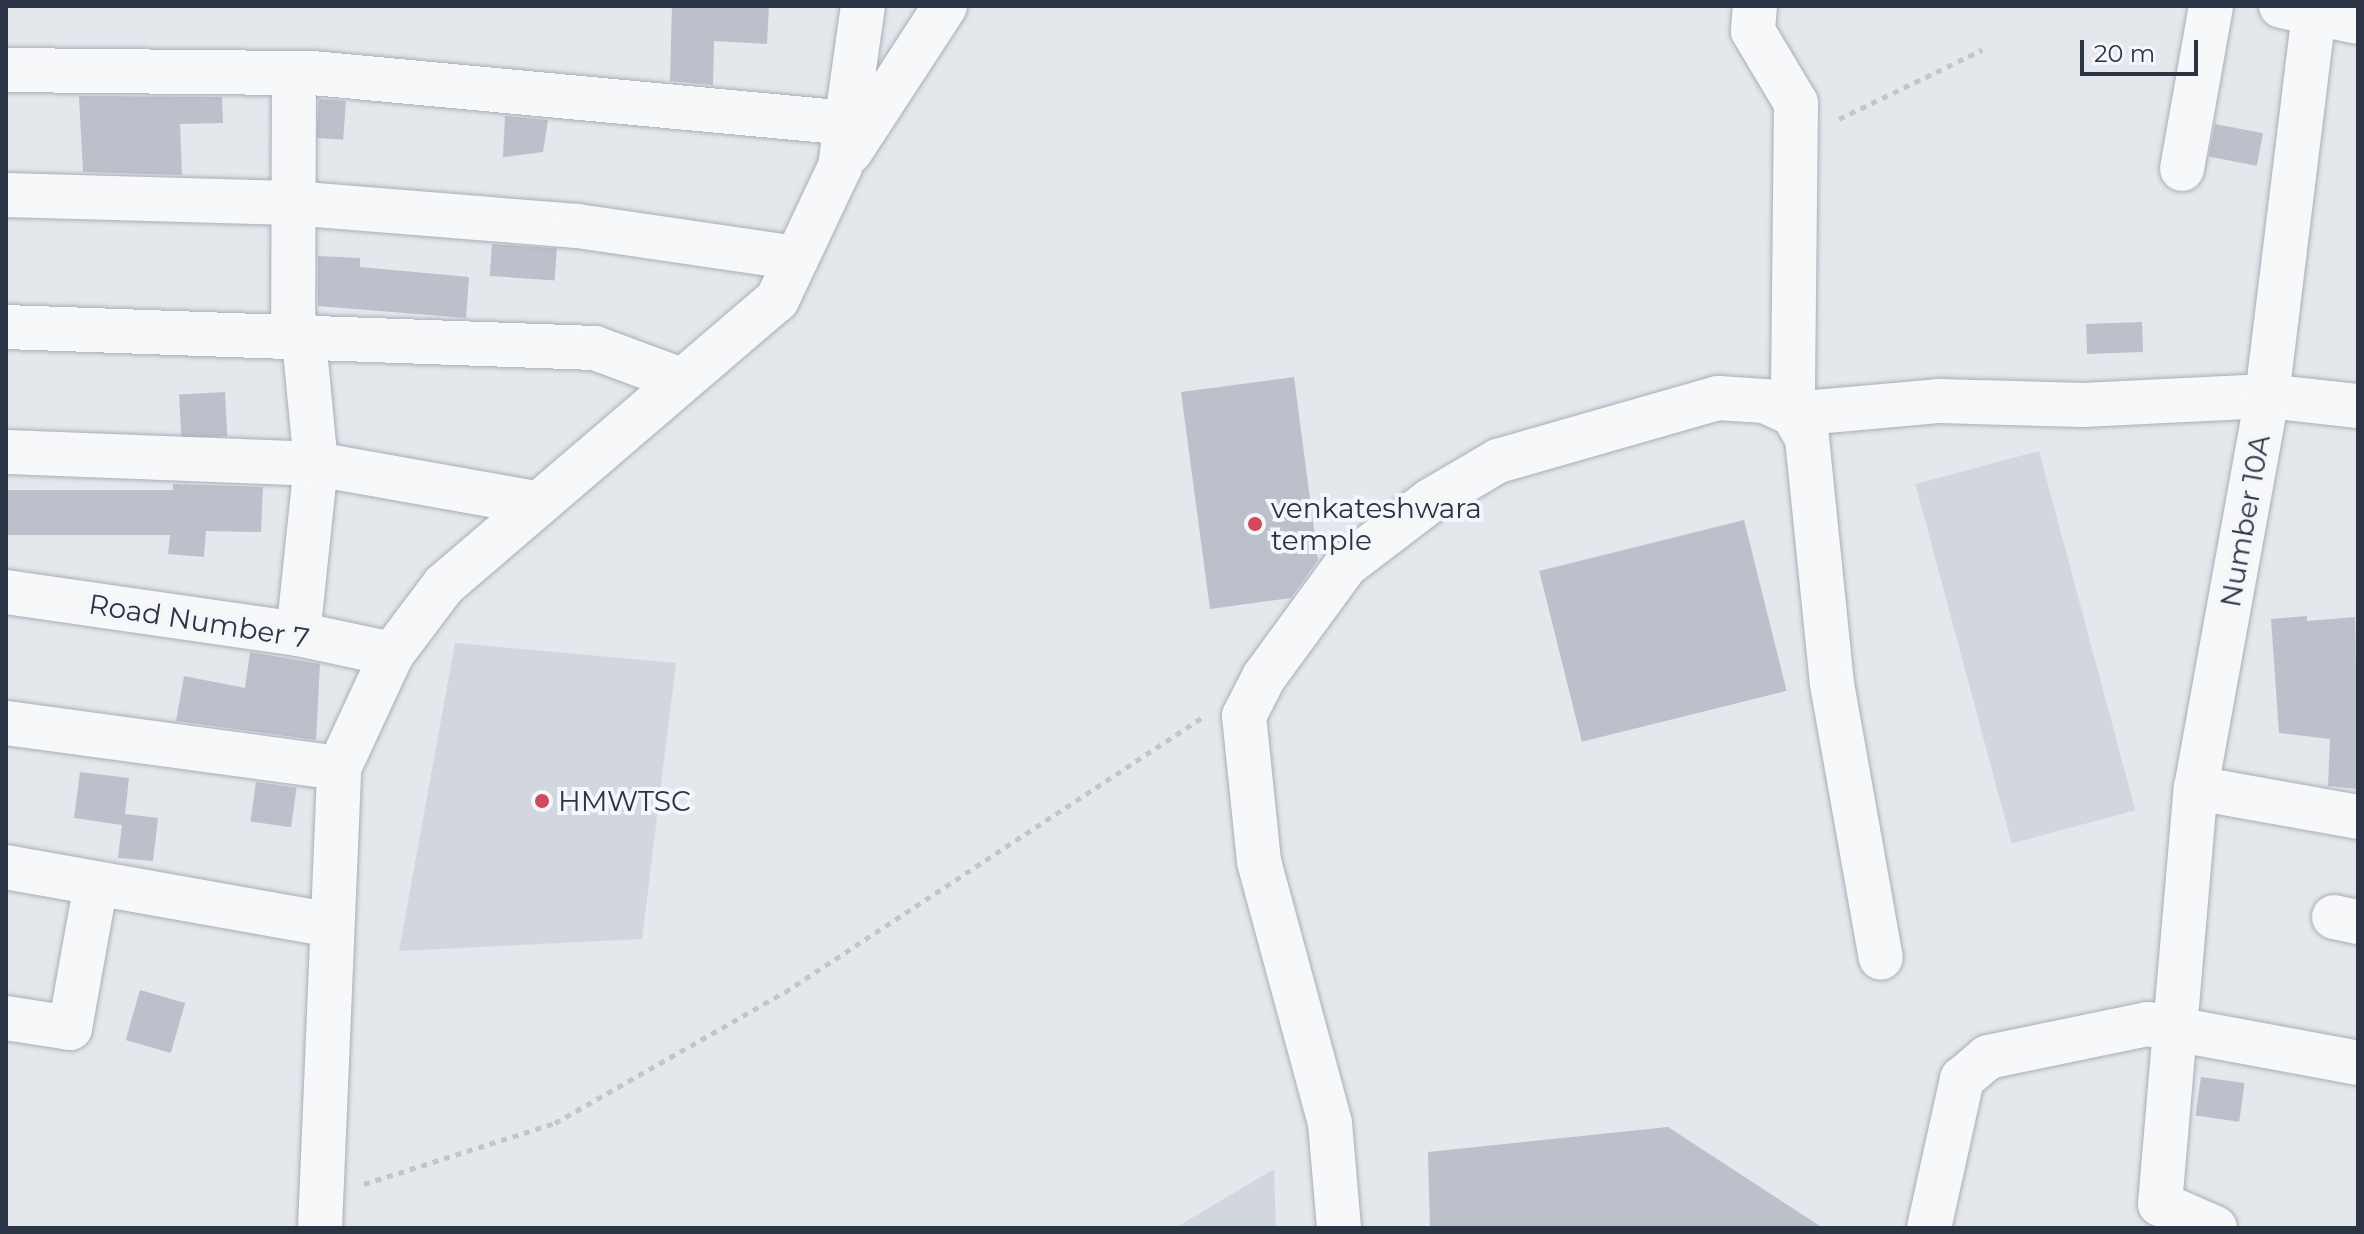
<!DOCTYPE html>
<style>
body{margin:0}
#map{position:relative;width:2364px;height:1234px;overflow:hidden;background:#e4e7ec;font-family:Montserrat,sans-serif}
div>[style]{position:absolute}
.built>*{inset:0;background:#d2d6de;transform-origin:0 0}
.building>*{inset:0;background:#bbc0ca;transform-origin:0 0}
.path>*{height:5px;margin-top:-2.5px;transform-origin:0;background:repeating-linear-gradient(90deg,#c2c5cb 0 6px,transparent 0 12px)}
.roads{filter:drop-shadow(0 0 2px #a9aeb7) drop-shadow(0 0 2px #a9aeb7)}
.minor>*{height:44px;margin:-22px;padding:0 22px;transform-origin:22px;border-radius:22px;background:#f7f8fa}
.dots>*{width:22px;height:22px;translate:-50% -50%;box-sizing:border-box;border:4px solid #f4f6f9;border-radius:50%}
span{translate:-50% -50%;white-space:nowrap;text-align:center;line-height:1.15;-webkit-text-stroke:8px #f4f6f9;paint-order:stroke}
.poi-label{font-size:28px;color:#2b3445}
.left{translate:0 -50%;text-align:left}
.street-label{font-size:28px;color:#2b3445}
.frame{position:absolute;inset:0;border:8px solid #2b3445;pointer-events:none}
.scale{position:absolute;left:2080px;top:40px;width:118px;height:36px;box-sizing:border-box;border:4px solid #2b3445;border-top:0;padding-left:10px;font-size:24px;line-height:28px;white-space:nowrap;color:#2b3445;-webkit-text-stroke:6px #f4f6f9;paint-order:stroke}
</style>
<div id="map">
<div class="built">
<i style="left:2039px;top:451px;width:372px;height:128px;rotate:75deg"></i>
<i style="clip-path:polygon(455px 643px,676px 663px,642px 939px,399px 951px)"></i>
<i style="clip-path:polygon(1274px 1169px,1276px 1228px,1175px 1228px)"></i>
</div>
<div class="building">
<i style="clip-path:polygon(672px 6px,769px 6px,767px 44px,714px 41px,713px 85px,670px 81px)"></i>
<i style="clip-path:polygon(79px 96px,222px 97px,223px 123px,180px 124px,182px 175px,83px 172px)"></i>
<i style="left:319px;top:99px;width:27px;height:39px;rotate:4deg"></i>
<i style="clip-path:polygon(505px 116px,548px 120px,543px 152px,503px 157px)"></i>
<i style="left:2215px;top:124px;width:49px;height:33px;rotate:11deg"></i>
<i style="left:492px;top:244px;width:65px;height:32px;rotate:4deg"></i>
<i style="clip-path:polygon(318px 256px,360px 258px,360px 267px,469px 277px,466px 318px,318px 306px)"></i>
<i style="left:2142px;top:322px;width:30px;height:56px;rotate:88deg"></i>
<i style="clip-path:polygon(1294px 377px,1318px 560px,1291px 598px,1210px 609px,1181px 392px)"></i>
<i style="left:225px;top:392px;width:44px;height:46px;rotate:87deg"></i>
<i style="clip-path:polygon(173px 484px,263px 487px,261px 532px,206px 531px,204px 557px,168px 554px,170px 535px,6px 535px,6px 490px,173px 490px)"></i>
<i style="left:1744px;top:520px;width:176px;height:211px;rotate:76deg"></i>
<i style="clip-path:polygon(2307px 616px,2307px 621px,2355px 617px,2358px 789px,2328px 786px,2330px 739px,2279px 733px,2271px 619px)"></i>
<i style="clip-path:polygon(250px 652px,320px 664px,316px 740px,176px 721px,184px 676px,245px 688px)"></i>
<i style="clip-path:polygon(80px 772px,129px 778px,125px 814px,158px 818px,153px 861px,118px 858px,122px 825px,74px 818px)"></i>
<i style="left:256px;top:782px;width:41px;height:40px;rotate:8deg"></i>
<i style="left:140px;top:990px;width:47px;height:52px;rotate:16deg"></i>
<i style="left:2201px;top:1077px;width:44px;height:39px;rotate:8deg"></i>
<i style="clip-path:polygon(1668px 1127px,1823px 1228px,1430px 1228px,1428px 1152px)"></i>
</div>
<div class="path">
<i style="left:1839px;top:119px;width:159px;rotate:-25.8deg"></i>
<i style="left:364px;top:1184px;width:201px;rotate:-17.7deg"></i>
<i style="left:555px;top:1123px;width:265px;rotate:-29.7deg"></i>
<i style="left:785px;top:992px;width:500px;rotate:-33.34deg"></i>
</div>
<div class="roads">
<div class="minor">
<i style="left:1755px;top:6px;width:25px;rotate:95deg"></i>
<i style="left:1753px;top:31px;width:84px;rotate:59.2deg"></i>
<i style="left:1796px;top:103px;width:311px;rotate:90.6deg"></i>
<i style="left:1793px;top:414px;width:28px;rotate:60deg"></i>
<i style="left:1807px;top:438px;width:247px;rotate:84.2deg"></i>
<i style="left:1832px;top:684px;width:278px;rotate:79.9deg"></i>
<i style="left:2281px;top:6px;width:79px;rotate:11.7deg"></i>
<i style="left:6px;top:70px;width:307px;rotate:0.6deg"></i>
<i style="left:313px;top:73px;width:537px;rotate:5.34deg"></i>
<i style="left:294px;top:73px;width:246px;rotate:90.2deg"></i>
<i style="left:293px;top:319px;width:24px;rotate:62deg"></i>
<i style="left:304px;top:340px;width:125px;rotate:84.5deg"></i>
<i style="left:316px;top:464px;width:171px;rotate:96deg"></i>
<i style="left:850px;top:152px;width:174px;rotate:-56.9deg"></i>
<i style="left:2182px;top:169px;width:166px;rotate:-79.9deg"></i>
<i style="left:6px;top:195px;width:285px;rotate:1.6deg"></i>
<i style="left:291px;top:203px;width:287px;rotate:4.6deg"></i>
<i style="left:577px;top:226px;width:222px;rotate:8.3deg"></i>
<i style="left:6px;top:327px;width:589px;rotate:2.04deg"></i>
<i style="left:595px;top:348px;width:92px;rotate:20.4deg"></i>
<i style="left:6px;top:452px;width:310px;rotate:2.2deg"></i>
<i style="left:316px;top:464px;width:223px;rotate:10.1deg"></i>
<i style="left:6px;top:592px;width:295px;rotate:8.2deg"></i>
<i style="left:298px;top:634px;width:96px;rotate:12deg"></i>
<i style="left:6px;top:723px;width:336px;rotate:7.7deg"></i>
<i style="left:2196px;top:788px;width:165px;rotate:10.1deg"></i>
<i style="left:6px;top:867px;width:330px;rotate:10.1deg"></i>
<i style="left:2334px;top:917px;width:25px;rotate:12deg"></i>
<i style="left:6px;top:1018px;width:65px;rotate:8.9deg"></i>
<i style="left:70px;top:1028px;width:147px;rotate:-79.8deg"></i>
<i style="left:320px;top:1228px;width:460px;rotate:-87.6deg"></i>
<i style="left:339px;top:768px;width:126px;rotate:-65.1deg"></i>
<i style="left:392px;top:654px;width:86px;rotate:-53deg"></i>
<i style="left:444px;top:585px;width:438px;rotate:-40.6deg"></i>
<i style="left:777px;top:300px;width:147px;rotate:-64.7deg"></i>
<i style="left:840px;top:167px;width:163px;rotate:-81.9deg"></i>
<i style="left:1339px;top:1228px;width:105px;rotate:-94.9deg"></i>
<i style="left:1330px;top:1123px;width:271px;rotate:-105.2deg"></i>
<i style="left:1259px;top:861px;width:146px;rotate:-95.9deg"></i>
<i style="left:1244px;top:716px;width:44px;rotate:-62.9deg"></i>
<i style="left:1264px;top:677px;width:139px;rotate:-53.8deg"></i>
<i style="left:1346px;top:565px;width:106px;rotate:-37.3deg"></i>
<i style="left:1430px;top:501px;width:79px;rotate:-30.5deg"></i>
<i style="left:1498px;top:461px;width:229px;rotate:-16deg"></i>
<i style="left:1718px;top:398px;width:47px;rotate:3.7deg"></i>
<i style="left:1765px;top:401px;width:31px;rotate:25deg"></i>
<i style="left:1793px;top:414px;width:148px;rotate:-5.1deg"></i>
<i style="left:1940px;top:401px;width:143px;rotate:1.6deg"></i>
<i style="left:2083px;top:405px;width:184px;rotate:-2.8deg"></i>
<i style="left:2267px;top:396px;width:92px;rotate:6.3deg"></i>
<i style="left:1929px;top:1228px;width:153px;rotate:-77.5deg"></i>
<i style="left:1962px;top:1079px;width:34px;rotate:-40deg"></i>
<i style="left:1988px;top:1057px;width:163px;rotate:-11.7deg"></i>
<i style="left:2148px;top:1024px;width:214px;rotate:10.5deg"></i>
<i style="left:2215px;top:1228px;width:60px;rotate:-156.4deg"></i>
<i style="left:2160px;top:1204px;width:418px;rotate:-85.1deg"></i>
<i style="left:2196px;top:788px;width:398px;rotate:-79.7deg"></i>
<i style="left:2267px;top:396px;width:386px;rotate:-83deg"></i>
</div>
</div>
<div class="dots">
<i style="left:1255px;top:524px;background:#d1495b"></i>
<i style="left:542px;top:801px;background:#d1495b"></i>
</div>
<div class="poi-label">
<span class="left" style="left:1271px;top:524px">venkateshwara<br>temple</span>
<span class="left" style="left:558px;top:801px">HMWTSC</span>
</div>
<div class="street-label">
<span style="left:2245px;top:521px;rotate:-80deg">Number 10A</span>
<span style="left:199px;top:621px;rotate:9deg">Road Number 7</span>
</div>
<div class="frame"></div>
<div class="scale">20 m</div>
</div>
